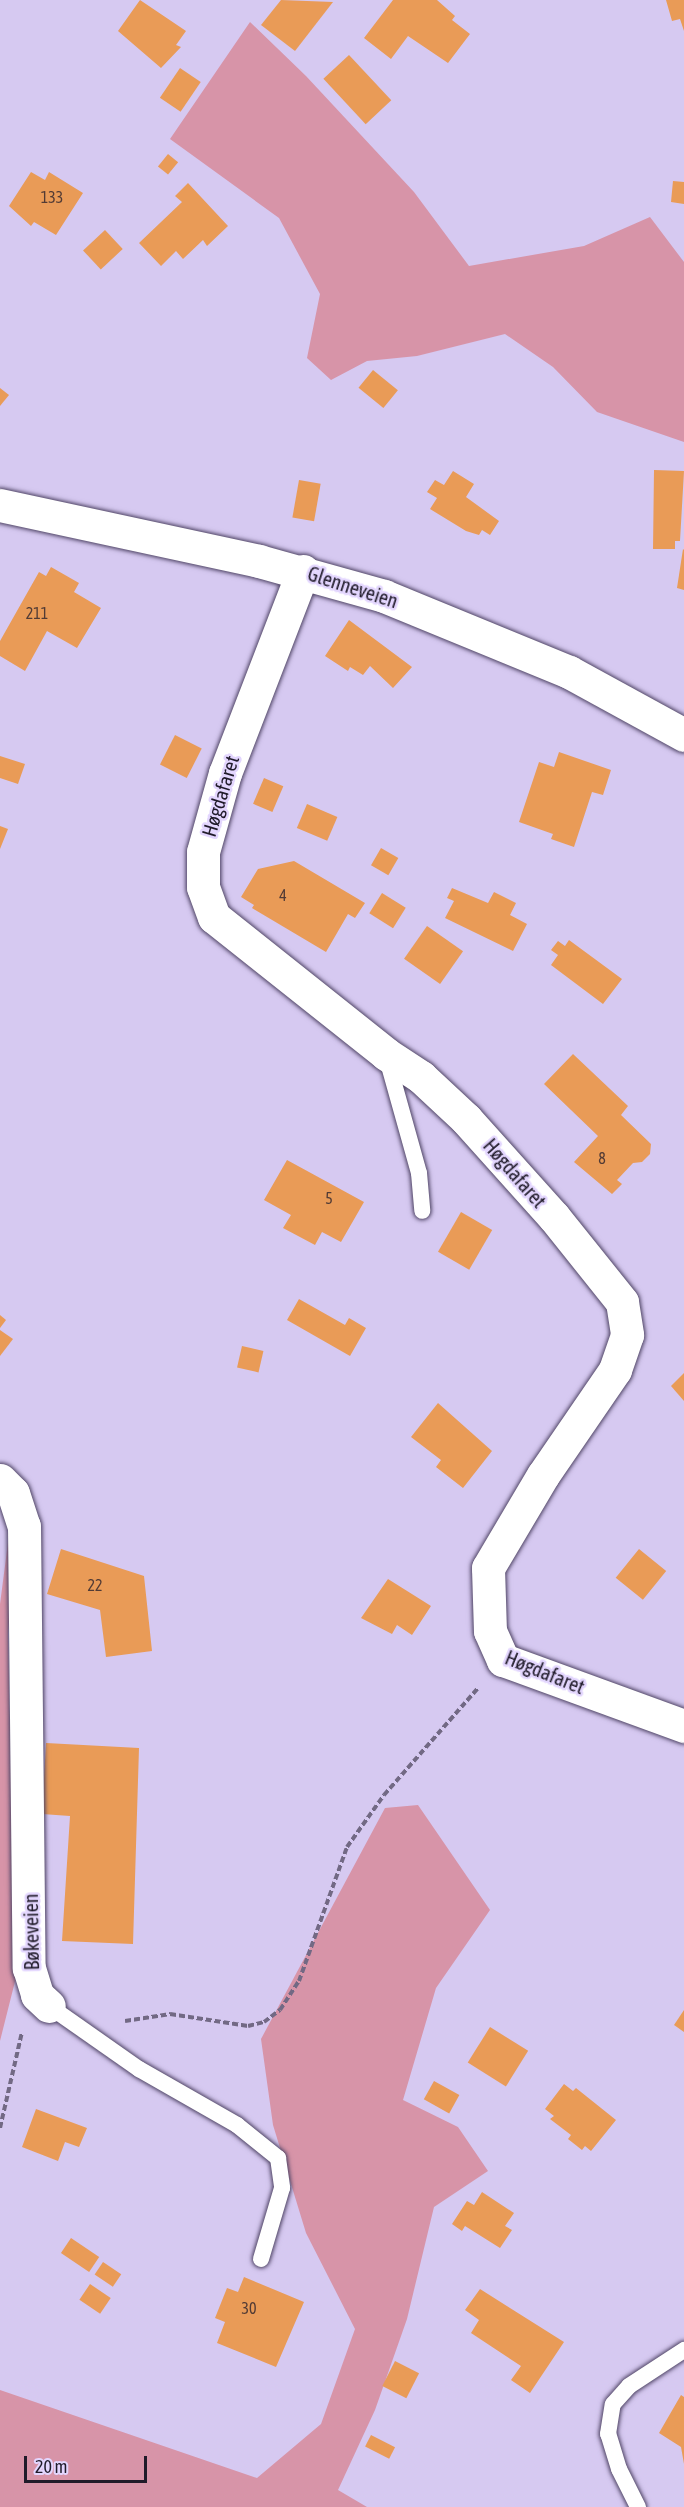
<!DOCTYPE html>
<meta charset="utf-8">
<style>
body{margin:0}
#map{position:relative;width:684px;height:2507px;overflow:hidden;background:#d6c9f1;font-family:"Asap Condensed",sans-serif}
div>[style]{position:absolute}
.green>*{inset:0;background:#d794a8}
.building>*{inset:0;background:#e99b57;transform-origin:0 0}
.path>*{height:4px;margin-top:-2px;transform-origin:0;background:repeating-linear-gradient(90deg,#726984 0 6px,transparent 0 9px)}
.roads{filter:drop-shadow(0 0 2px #504566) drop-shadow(0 0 2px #504566)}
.service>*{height:16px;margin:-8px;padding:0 8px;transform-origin:8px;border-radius:8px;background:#fff}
.minor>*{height:33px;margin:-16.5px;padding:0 16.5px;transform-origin:16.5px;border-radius:16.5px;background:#fff}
.secondary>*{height:33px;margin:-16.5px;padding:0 16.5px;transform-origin:16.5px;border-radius:16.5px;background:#fff}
span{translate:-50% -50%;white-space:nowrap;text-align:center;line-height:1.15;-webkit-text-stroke:5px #e3d6fe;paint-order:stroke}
.number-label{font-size:16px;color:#523b35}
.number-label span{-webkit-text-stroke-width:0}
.street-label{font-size:20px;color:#201b2a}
.scale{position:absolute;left:24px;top:2456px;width:123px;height:27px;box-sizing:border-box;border:3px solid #201b2a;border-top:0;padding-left:8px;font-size:18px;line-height:21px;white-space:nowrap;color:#201b2a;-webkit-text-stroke:4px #e3d6fe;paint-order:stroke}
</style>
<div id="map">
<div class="green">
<i style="clip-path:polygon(250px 22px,306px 76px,414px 192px,469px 266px,584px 246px,650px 217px,684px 262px,684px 442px,597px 412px,553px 367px,505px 334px,417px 356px,367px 361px,331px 380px,307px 358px,320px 294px,279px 218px,170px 139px)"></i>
<i style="clip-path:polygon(9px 1535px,15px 1552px,8px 1633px,14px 1914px,30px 1922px,0 2041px,0 1604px)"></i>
<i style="clip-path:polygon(418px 1805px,490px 1910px,436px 1988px,403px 2100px,458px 2127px,488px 2171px,434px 2207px,407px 2319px,375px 2410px,338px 2490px,367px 2507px,0 2507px,0 2390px,257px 2478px,321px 2424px,355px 2329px,306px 2233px,273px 2125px,261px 2039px,385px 1808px)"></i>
</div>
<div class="building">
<i style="clip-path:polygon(140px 0,186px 31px,176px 45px,181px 47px,161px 68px,118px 31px)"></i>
<i style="clip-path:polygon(281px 0,333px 2px,295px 51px,261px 25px)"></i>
<i style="clip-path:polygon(393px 0,437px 0,455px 16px,452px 20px,470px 34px,448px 63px,408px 36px,391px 59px,364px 38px)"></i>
<i style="clip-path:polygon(666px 0,684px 0,684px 31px,680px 19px,672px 21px)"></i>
<i style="left:349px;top:55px;width:62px;height:35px;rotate:47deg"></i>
<i style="left:180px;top:68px;width:25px;height:36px;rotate:34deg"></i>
<i style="left:168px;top:154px;width:13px;height:16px;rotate:39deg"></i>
<i style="clip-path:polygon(31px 172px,45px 180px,49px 172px,83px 193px,56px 235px,34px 222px,31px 226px,9px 206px)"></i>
<i style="clip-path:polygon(673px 181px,684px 182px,684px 204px,671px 202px)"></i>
<i style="clip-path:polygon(188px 183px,228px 226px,207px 246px,203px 240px,183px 259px,176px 251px,161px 266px,139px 243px,182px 202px,175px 196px)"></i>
<i style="left:105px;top:230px;width:26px;height:30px;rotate:47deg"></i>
<i style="left:373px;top:370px;width:32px;height:23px;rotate:39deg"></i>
<i style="clip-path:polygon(0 388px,9px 395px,0 406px)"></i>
<i style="clip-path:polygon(654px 470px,684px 471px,680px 541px,675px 541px,675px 549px,653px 549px)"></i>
<i style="clip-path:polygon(453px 471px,474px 484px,466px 497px,499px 521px,490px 535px,482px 530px,479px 535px,466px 531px,430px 509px,437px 498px,427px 492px,435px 480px,444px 485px)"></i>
<i style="left:299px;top:480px;width:22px;height:38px;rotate:10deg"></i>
<i style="clip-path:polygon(683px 549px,684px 550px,684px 590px,677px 588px)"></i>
<i style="clip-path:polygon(51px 567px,79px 583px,74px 592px,101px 608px,77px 648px,47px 631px,25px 671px,0 656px,0 641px,39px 572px,46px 576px)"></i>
<i style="clip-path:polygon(349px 620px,412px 667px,393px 688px,370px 666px,363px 675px,350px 667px,348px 671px,325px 656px)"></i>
<i style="left:175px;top:735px;width:30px;height:33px;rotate:27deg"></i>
<i style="clip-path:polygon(559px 752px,611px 770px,603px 795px,592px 792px,574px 847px,551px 839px,553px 834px,519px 822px,539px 762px,554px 767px)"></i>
<i style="clip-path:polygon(0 756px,25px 764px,18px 784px,0 778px)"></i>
<i style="left:264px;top:778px;width:21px;height:28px;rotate:23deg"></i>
<i style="left:307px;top:804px;width:33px;height:26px;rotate:23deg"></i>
<i style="clip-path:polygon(0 826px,8px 829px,0 849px)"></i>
<i style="left:381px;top:848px;width:20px;height:20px;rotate:30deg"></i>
<i style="clip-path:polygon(294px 861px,365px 903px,355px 918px,348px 914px,326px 952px,252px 908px,254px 905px,241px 897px,258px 869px)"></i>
<i style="clip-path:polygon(452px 888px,488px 903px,494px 892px,516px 903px,510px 915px,527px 924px,513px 951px,445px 918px,454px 901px,447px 898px)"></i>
<i style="left:382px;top:893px;width:28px;height:24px;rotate:32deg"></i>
<i style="left:427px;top:926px;width:44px;height:40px;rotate:35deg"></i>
<i style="clip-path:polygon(569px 940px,622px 979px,603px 1004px,551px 965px,558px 955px,551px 950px,558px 941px,565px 946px)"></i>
<i style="clip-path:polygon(573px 1054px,628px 1106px,621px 1115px,651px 1144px,650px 1154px,642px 1162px,633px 1163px,617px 1180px,622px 1184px,612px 1194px,574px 1162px,598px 1136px,544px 1084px)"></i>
<i style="clip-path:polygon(287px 1160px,364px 1202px,341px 1242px,322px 1232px,315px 1245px,283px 1228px,291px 1215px,264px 1200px)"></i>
<i style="left:461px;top:1212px;width:36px;height:46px;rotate:30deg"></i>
<i style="clip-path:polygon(299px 1299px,345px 1325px,349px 1318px,366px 1328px,350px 1356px,287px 1320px)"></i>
<i style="clip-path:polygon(0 1315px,6px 1320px,0 1328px)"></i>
<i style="clip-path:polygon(0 1330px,13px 1339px,0 1356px)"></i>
<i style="left:242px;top:1346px;width:22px;height:22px;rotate:13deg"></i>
<i style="clip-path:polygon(684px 1373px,684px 1401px,671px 1386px)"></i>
<i style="clip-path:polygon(438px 1403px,492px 1451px,463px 1488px,436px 1467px,441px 1460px,411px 1437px)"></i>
<i style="clip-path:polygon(61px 1549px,144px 1576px,152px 1651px,106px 1657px,100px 1610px,47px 1594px)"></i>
<i style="left:639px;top:1549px;width:35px;height:37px;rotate:39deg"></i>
<i style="clip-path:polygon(388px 1579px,431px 1606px,412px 1635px,397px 1625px,392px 1634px,361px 1618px)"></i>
<i style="clip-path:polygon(46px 1743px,139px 1748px,133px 1944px,62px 1941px,70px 1816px,42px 1814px)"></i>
<i style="clip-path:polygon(684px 2010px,684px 2032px,674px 2025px)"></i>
<i style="left:490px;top:2027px;width:45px;height:42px;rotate:32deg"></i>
<i style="left:434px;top:2081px;width:29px;height:21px;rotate:29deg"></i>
<i style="clip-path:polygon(564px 2084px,573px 2091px,576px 2088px,616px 2120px,591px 2151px,585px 2146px,582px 2150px,568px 2139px,571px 2135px,550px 2119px,554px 2116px,545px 2109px)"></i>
<i style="clip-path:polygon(36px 2109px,87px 2128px,79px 2147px,65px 2142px,58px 2161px,22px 2147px)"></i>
<i style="clip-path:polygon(482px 2192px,514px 2213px,505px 2226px,512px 2230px,500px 2248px,465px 2226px,462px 2231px,452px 2224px,467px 2201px,474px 2205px)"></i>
<i style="left:71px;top:2238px;width:34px;height:18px;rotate:34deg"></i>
<i style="left:103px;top:2262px;width:22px;height:15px;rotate:34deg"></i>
<i style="clip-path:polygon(244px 2277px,304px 2302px,276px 2367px,217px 2343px,225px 2322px,215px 2318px,227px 2288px,238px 2292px)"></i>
<i style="left:90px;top:2284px;width:25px;height:19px;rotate:34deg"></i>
<i style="clip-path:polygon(480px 2289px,564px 2342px,530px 2393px,511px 2380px,521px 2366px,471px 2333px,479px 2320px,465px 2310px)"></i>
<i style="left:395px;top:2361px;width:27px;height:28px;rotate:27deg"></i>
<i style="clip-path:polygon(681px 2395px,684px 2397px,684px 2464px,681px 2447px,659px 2433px)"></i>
<i style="left:371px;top:2435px;width:27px;height:13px;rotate:27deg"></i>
</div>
<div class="path">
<i style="left:125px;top:2021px;width:46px;rotate:-8.8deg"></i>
<i style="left:170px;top:2014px;width:79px;rotate:8.7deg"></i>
<i style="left:248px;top:2026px;width:16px;rotate:-14deg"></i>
<i style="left:264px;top:2022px;width:20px;rotate:-37deg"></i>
<i style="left:280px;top:2010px;width:35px;rotate:-57deg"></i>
<i style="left:299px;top:1981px;width:142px;rotate:-70.3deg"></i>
<i style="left:347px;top:1847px;width:64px;rotate:-54.6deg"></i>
<i style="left:384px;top:1795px;width:142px;rotate:-48.7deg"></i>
<i style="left:0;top:2128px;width:98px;rotate:-77.1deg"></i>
</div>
<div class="roads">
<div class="service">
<i style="left:386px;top:1055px;width:123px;rotate:74.4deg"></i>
<i style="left:419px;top:1173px;width:38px;rotate:85deg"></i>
<i style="left:49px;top:2006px;width:110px;rotate:35deg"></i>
<i style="left:139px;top:2069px;width:113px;rotate:29.7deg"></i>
<i style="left:237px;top:2125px;width:53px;rotate:38.8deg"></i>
<i style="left:278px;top:2158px;width:30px;rotate:82deg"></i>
<i style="left:282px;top:2188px;width:74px;rotate:106.5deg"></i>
<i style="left:638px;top:2507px;width:42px;rotate:-116.6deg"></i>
<i style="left:619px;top:2469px;width:37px;rotate:-107deg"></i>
<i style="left:608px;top:2434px;width:30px;rotate:-81deg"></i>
<i style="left:613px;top:2404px;width:24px;rotate:-48deg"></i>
<i style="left:629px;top:2386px;width:66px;rotate:-33.2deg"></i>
</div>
<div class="minor">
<i style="left:303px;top:571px;width:217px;rotate:111.1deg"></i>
<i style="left:225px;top:773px;width:82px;rotate:105.6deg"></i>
<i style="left:203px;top:852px;width:35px;rotate:90deg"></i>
<i style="left:203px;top:887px;width:32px;rotate:70deg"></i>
<i style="left:214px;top:917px;width:220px;rotate:38.5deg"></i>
<i style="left:386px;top:1054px;width:42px;rotate:33.3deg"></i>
<i style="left:421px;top:1077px;width:62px;rotate:43deg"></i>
<i style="left:466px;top:1119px;width:132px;rotate:48.1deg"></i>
<i style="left:554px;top:1217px;width:109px;rotate:51.3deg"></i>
<i style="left:622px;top:1302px;width:33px;rotate:81deg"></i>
<i style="left:627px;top:1335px;width:37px;rotate:109deg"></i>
<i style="left:615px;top:1370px;width:127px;rotate:124.4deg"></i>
<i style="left:543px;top:1475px;width:108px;rotate:120.6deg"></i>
<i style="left:488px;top:1568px;width:63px;rotate:88.2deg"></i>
<i style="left:490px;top:1631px;width:32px;rotate:66deg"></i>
<i style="left:503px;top:1660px;width:193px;rotate:20deg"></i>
<i style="left:0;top:1480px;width:18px;rotate:45deg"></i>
<i style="left:13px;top:1493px;width:35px;rotate:72deg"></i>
<i style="left:24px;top:1526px;width:442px;rotate:89.4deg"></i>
<i style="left:29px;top:1968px;width:28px;rotate:73deg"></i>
<i style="left:37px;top:1995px;width:16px;rotate:43deg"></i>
</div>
<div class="secondary">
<i style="left:0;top:505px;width:265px;rotate:12.2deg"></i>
<i style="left:259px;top:561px;width:130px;rotate:15.6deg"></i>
<i style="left:384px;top:596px;width:200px;rotate:22.3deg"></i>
<i style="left:569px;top:672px;width:131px;rotate:28.7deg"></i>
</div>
</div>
<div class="number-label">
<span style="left:52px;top:197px">133</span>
<span style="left:37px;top:613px">211</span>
<span style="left:283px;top:895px">4</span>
<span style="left:602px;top:1158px">8</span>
<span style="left:329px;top:1198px">5</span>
<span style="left:95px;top:1585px">22</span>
<span style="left:249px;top:2308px">30</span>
</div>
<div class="street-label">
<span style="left:353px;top:587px;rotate:18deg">Glenneveien</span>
<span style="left:220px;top:796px;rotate:-73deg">Høgdafaret</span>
<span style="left:515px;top:1173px;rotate:49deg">Høgdafaret</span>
<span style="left:545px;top:1672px;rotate:22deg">Høgdafaret</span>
<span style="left:31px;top:1932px;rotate:-91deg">Bøkeveien</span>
</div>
<div class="scale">20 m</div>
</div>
